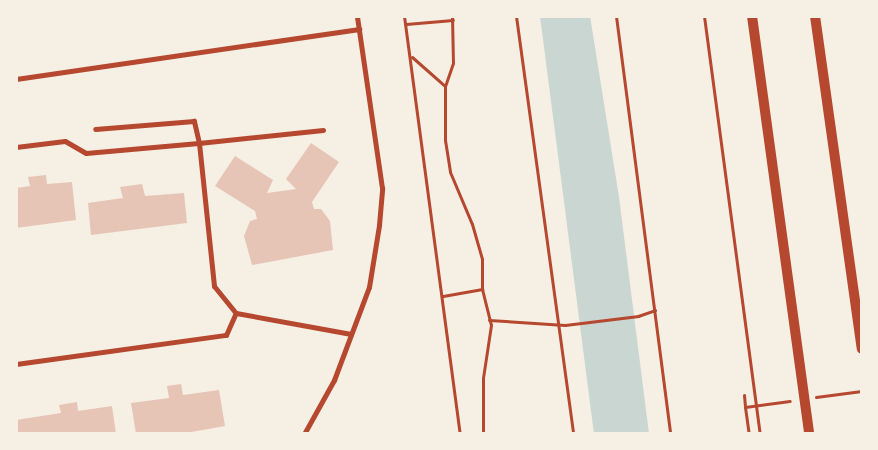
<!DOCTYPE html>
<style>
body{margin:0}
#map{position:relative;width:878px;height:450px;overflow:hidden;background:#f6efe4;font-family:"Zilla Slab",serif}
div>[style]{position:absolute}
.water>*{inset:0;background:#c9d6d2}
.building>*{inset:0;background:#e6c5b7}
.path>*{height:3px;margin:-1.5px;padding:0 1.5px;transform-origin:1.5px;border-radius:1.5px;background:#b5482f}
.minor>*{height:5px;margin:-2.5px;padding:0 2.5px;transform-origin:2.5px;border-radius:2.5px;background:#b5482f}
.secondary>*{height:10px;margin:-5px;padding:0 5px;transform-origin:5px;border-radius:5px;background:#b5482f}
span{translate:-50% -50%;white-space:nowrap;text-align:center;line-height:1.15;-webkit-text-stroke:4.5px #f6efe4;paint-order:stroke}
.frame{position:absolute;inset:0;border:18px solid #f6efe4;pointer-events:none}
</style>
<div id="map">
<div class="water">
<i style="clip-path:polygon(540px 16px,590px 16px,619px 197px,649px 434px,594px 434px)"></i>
</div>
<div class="building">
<i style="clip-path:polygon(311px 143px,339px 162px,312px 202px,314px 209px,321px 209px,330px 221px,333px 250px,252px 265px,244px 236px,250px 221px,257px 219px,255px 211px,215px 186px,235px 156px,273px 180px,267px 193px,296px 189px,286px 179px)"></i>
<i style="clip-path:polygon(46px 175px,47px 184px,72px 182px,76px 220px,16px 228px,16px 188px,30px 186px,28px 177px)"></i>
<i style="clip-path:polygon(142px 184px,145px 196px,184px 193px,187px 223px,91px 235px,88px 203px,123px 198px,120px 187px)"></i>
<i style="clip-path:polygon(181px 384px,183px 395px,219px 390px,225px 426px,180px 434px,136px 434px,131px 403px,169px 398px,167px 386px)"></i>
<i style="clip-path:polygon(77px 402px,78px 411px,112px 406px,116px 434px,16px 434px,16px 420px,61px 413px,59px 405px)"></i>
</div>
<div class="path">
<i style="left:404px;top:16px;width:422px;rotate:82.4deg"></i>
<i style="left:452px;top:16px;width:47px;rotate:88.8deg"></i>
<i style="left:453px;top:63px;width:24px;rotate:109deg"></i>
<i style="left:445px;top:86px;width:54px;rotate:90deg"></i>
<i style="left:445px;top:140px;width:32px;rotate:81deg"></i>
<i style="left:450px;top:172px;width:56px;rotate:67.1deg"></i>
<i style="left:472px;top:224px;width:36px;rotate:74deg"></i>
<i style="left:482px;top:259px;width:30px;rotate:90deg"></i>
<i style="left:482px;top:289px;width:37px;rotate:76deg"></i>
<i style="left:491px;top:325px;width:54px;rotate:98.6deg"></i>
<i style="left:483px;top:378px;width:56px;rotate:90deg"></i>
<i style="left:516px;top:16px;width:422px;rotate:82.2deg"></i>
<i style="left:616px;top:16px;width:421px;rotate:82.6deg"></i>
<i style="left:704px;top:16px;width:422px;rotate:82.4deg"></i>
<i style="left:406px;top:24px;width:47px;rotate:-4.9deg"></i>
<i style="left:412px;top:57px;width:44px;rotate:41.3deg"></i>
<i style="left:443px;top:296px;width:40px;rotate:-10deg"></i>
<i style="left:489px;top:320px;width:76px;rotate:3.8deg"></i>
<i style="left:565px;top:325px;width:74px;rotate:-7deg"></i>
<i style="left:638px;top:316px;width:18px;rotate:-19deg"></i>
<i style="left:744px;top:395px;width:12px;rotate:85deg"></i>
<i style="left:745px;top:407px;width:45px;rotate:-7.6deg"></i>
<i style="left:816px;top:397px;width:46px;rotate:-7.4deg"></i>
<i style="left:745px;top:407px;width:27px;rotate:82deg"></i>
</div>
<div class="minor">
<i style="left:16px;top:79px;width:347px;rotate:-8.3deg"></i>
<i style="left:323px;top:130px;width:125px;rotate:174deg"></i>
<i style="left:199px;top:143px;width:144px;rotate:84deg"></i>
<i style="left:214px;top:286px;width:35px;rotate:51deg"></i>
<i style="left:236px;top:313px;width:117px;rotate:10.3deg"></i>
<i style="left:16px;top:147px;width:49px;rotate:-7deg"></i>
<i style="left:65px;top:141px;width:24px;rotate:30deg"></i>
<i style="left:86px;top:153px;width:113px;rotate:-5.1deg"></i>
<i style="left:199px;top:143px;width:23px;rotate:-103deg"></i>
<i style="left:194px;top:121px;width:99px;rotate:175.4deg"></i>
<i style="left:16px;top:364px;width:212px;rotate:-7.9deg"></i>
<i style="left:226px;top:335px;width:24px;rotate:-66deg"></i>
<i style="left:304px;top:434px;width:62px;rotate:-60.9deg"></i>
<i style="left:334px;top:380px;width:99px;rotate:-69.4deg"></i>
<i style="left:369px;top:287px;width:63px;rotate:-80.8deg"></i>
<i style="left:379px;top:225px;width:37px;rotate:-85deg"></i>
<i style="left:382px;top:188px;width:174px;rotate:-98.3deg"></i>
</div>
<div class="secondary">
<i style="left:752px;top:16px;width:422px;rotate:82.2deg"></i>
<i style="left:815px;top:16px;width:336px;rotate:82deg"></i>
</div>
<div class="frame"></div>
</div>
